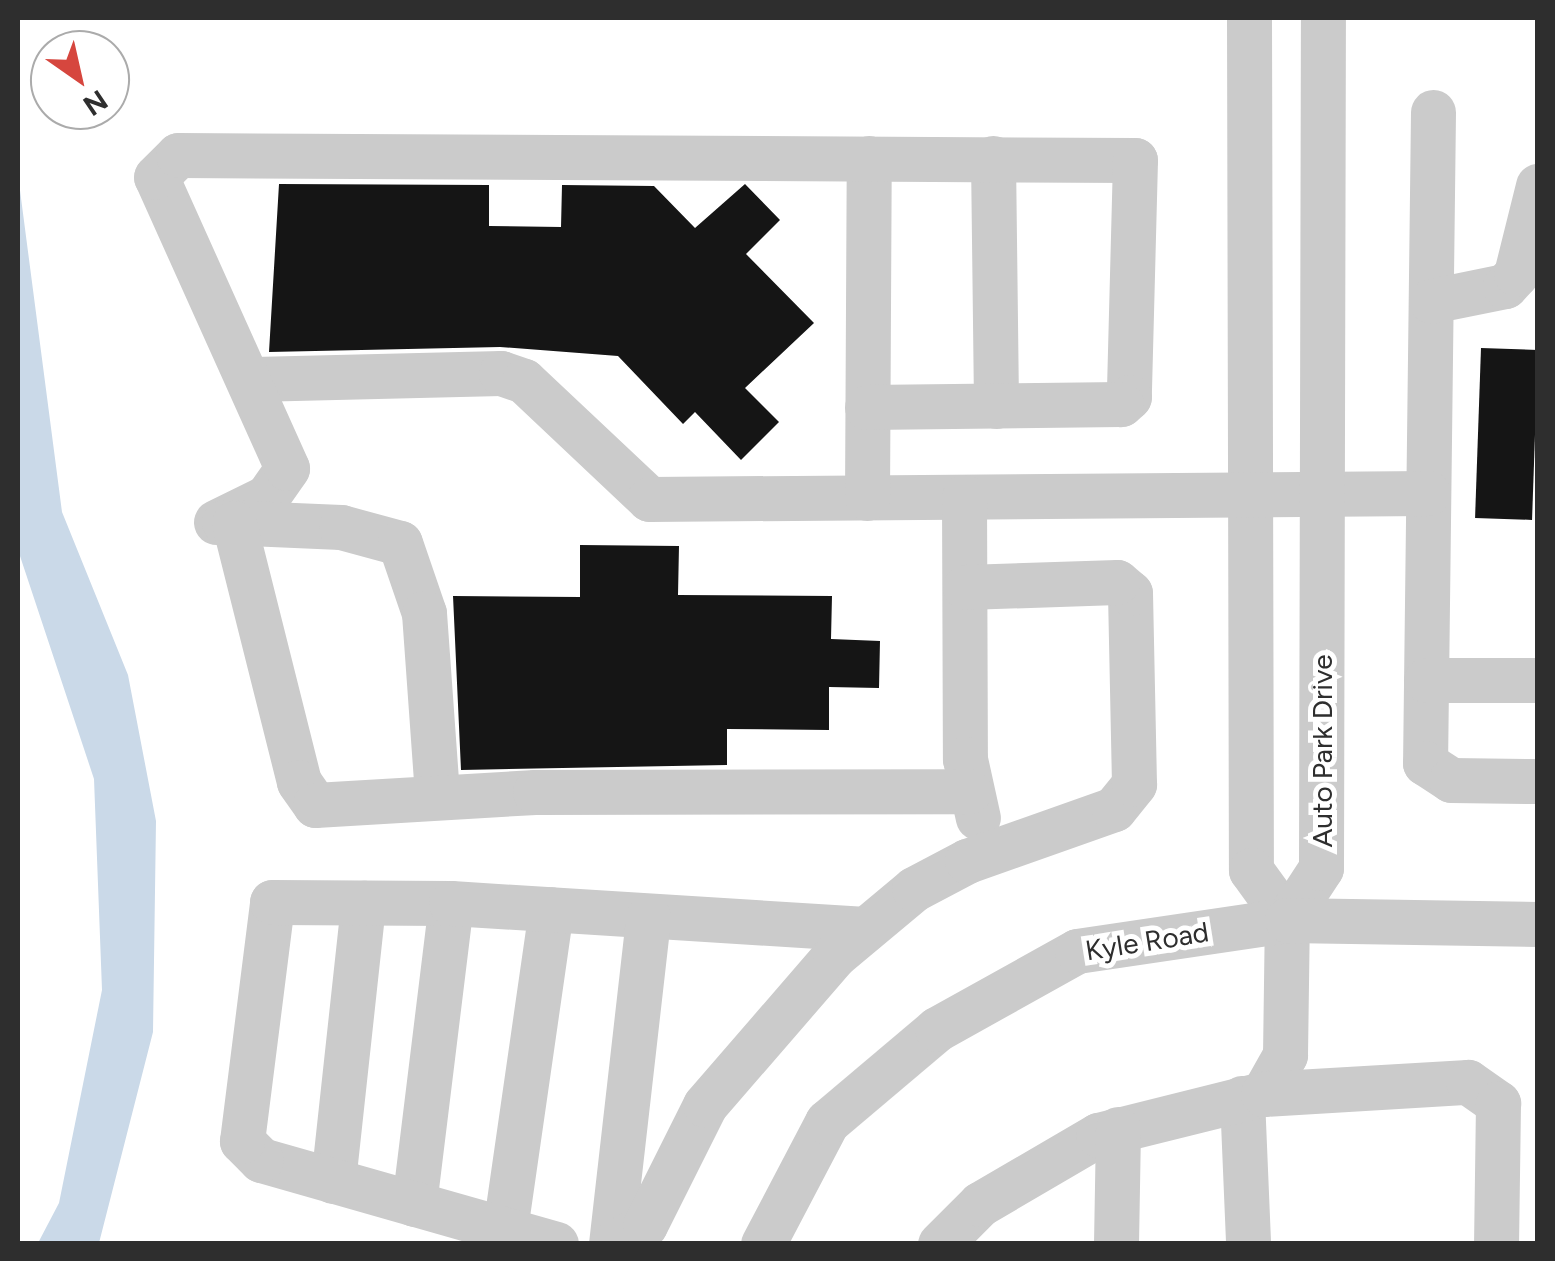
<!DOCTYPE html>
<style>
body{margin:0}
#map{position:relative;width:1555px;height:1261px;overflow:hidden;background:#fff;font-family:Figtree,sans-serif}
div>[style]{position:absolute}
.water>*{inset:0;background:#cad9e8}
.building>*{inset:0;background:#151515;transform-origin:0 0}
.minor>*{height:45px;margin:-22.5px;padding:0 22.5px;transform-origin:22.5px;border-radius:22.5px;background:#cbcbcb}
span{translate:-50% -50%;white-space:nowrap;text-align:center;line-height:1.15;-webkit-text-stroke:10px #fff;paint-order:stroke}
.street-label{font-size:28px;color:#2e2e2e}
.frame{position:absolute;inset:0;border:20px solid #2e2e2e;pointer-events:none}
.north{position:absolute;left:30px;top:30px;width:100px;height:100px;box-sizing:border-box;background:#fff;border:2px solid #ababab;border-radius:50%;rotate:146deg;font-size:28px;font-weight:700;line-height:40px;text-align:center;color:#2e2e2e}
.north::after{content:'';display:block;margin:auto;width:35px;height:45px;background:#d6463e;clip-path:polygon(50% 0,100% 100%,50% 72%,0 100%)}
</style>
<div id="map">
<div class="water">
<i style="clip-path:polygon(18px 175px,62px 512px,128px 675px,156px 821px,153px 1032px,99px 1243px,38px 1243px,59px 1203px,102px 990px,94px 779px,18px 550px)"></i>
</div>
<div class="building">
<i style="clip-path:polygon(279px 184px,489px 185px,489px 226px,561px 227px,562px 185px,654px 186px,695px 228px,745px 184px,780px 220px,746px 254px,814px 323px,745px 388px,779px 422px,741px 460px,695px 412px,683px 424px,618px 356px,500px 347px,269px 352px)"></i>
<i style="left:1481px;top:348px;width:57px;height:170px;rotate:2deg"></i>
<i style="clip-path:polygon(580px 545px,679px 546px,678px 595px,832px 596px,831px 639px,880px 641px,879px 688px,829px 687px,829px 730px,727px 729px,727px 765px,461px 770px,453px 596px,580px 597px)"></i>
</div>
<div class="minor">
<i style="left:1249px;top:18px;width:852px;rotate:89.87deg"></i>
<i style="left:1251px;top:870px;width:62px;rotate:54.2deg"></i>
<i style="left:1433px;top:112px;width:651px;rotate:90.7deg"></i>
<i style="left:1425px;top:763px;width:31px;rotate:33deg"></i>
<i style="left:1451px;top:780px;width:87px;rotate:0.7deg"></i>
<i style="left:993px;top:158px;width:248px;rotate:89.3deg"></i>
<i style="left:1431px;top:301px;width:76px;rotate:-11.5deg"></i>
<i style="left:1505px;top:286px;width:16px;rotate:-47deg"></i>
<i style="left:1516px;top:274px;width:91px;rotate:-76deg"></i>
<i style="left:251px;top:379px;width:250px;rotate:-1.4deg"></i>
<i style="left:501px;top:373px;width:24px;rotate:19deg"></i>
<i style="left:524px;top:381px;width:172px;rotate:43.3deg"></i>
<i style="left:649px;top:499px;width:779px;rotate:-0.44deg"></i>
<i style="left:964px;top:497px;width:262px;rotate:89.8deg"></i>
<i style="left:965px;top:759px;width:60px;rotate:77.6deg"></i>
<i style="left:867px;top:498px;width:340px;rotate:-89.7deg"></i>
<i style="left:216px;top:522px;width:57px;rotate:-26.1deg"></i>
<i style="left:267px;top:497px;width:35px;rotate:-55deg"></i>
<i style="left:287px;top:468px;width:319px;rotate:-114.2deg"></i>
<i style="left:156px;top:177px;width:31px;rotate:-45deg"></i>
<i style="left:178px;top:155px;width:957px;rotate:0.3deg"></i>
<i style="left:1135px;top:160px;width:237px;rotate:91.5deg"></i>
<i style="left:1129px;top:397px;width:11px;rotate:139deg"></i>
<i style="left:1121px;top:404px;width:254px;rotate:179.3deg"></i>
<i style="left:224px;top:522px;width:117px;rotate:2.4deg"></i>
<i style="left:341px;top:527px;width:61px;rotate:15.2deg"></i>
<i style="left:400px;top:543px;width:74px;rotate:71.1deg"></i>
<i style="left:424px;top:613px;width:183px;rotate:85.9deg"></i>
<i style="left:234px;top:523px;width:267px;rotate:75.9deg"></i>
<i style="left:299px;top:782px;width:28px;rotate:55deg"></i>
<i style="left:315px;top:805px;width:220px;rotate:-3.4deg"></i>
<i style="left:535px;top:792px;width:434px;rotate:-0.1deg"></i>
<i style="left:1426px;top:680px;width:112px"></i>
<i style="left:1287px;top:920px;width:62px;rotate:-56.8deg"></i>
<i style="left:1321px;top:868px;width:850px;rotate:-89.87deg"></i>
<i style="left:1263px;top:1094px;width:45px;rotate:-60.6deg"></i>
<i style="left:1285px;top:1055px;width:135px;rotate:-89.2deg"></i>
<i style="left:1242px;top:1098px;width:146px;rotate:87.6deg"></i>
<i style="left:333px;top:1181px;width:280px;rotate:-83.8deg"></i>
<i style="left:414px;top:1204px;width:303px;rotate:-83deg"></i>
<i style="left:505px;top:1229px;width:323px;rotate:-81.8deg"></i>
<i style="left:556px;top:1244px;width:307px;rotate:-164.1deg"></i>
<i style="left:261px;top:1160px;width:27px;rotate:-135deg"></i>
<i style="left:242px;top:1141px;width:241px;rotate:-82.8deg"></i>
<i style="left:272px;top:902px;width:179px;rotate:0.3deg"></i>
<i style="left:451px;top:903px;width:415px;rotate:3.6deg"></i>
<i style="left:611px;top:1244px;width:329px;rotate:-83.5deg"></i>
<i style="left:612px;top:1244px;width:38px;rotate:-30deg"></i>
<i style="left:645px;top:1225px;width:134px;rotate:-63.4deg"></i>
<i style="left:705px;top:1105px;width:198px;rotate:-49.1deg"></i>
<i style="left:835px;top:955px;width:103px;rotate:-39.9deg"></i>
<i style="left:914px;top:889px;width:60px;rotate:-27.8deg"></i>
<i style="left:967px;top:861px;width:156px;rotate:-19.5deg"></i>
<i style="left:1114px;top:809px;width:32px;rotate:-51deg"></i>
<i style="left:1134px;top:784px;width:191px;rotate:-91.2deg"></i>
<i style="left:1130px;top:593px;width:17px;rotate:-140deg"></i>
<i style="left:1117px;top:582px;width:152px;rotate:178.1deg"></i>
<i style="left:763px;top:1244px;width:138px;rotate:-62.3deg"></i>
<i style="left:827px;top:1122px;width:144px;rotate:-40.2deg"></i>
<i style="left:937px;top:1029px;width:160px;rotate:-29.1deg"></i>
<i style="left:1077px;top:951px;width:212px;rotate:-8.4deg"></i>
<i style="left:1287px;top:920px;width:251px;rotate:0.9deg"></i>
<i style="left:940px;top:1244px;width:57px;rotate:-45deg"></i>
<i style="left:980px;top:1204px;width:137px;rotate:-30.3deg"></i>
<i style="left:1098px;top:1135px;width:170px;rotate:-14deg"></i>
<i style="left:1263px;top:1094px;width:205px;rotate:-3.4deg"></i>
<i style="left:1468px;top:1082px;width:37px;rotate:35deg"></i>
<i style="left:1498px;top:1103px;width:141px;rotate:90.8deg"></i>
<i style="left:1116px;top:1244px;width:115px;rotate:-89deg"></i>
</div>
<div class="street-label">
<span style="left:1322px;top:751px;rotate:-90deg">Auto Park Drive</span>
<span style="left:1147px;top:941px;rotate:-9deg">Kyle Road</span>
</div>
<div class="frame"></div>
<div class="north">N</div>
</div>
